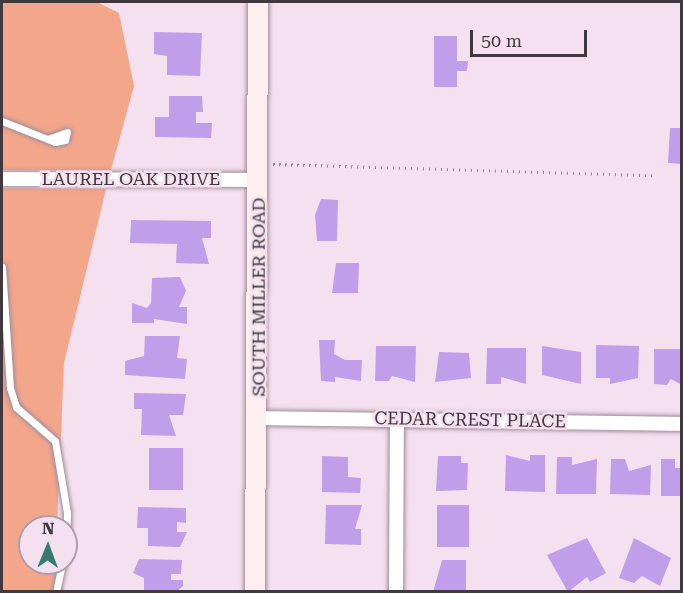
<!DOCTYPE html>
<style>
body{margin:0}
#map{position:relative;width:683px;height:593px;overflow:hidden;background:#f5e0ef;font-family:"Roboto Serif",serif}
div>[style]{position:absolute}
.green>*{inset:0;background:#f4a68b}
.building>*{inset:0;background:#c19ee9;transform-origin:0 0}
.path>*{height:3px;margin-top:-1.5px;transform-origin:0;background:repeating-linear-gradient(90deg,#92848e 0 1.5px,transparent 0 6px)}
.roads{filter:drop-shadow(0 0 2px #9f8b99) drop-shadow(0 0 2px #9f8b99)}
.lane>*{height:7px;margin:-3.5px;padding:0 3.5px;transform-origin:3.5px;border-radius:3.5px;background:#fff}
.street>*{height:14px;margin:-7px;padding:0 7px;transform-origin:7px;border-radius:7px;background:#fff}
.secondary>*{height:20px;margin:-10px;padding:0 10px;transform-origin:10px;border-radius:10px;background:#feeef0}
span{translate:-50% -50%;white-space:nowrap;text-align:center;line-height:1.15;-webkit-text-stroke:5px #f5e0ef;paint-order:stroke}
.street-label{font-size:18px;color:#40383e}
.frame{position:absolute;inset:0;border:3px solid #40383e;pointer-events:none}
.north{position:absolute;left:18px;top:515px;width:60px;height:60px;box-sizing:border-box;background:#f5e0ef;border:2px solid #ad9da8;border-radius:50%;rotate:1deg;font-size:16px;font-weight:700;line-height:24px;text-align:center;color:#40383e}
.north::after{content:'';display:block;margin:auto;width:21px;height:27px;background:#377a6d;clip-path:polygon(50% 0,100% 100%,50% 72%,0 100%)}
.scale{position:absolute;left:470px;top:30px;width:117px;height:27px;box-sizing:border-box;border:3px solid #40383e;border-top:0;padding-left:8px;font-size:18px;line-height:21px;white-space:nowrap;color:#40383e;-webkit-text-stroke:4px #f5e0ef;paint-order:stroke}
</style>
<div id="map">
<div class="green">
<i style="clip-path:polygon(2px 2px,97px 2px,119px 13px,134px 86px,111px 170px,2px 170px)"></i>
<i style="clip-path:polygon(2px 188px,106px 189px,64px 363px,57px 527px,30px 527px,30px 563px,60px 563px,63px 591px,2px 592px)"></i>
</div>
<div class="building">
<i style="clip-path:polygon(154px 32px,202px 33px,200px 76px,167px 75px,167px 56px,154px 54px)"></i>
<i style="clip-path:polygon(434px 36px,457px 36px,457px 61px,468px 61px,467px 71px,457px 71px,457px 87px,434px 87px)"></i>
<i style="clip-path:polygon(169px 96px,202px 96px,203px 112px,196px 112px,196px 123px,212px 123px,211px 138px,155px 137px,155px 117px,169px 117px)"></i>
<i style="clip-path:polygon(670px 128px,682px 128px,682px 164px,668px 163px)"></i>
<i style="clip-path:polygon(321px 199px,338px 200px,337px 241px,317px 241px,315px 215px)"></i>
<i style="clip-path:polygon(131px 220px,211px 221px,211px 238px,202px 238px,209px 264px,176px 263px,177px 244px,130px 243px)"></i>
<i style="clip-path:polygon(336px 263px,359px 263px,358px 293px,332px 293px)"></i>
<i style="clip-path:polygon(180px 277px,186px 291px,179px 307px,187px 307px,187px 324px,154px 319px,154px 323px,132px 323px,132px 303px,147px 308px,151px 303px,152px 278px)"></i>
<i style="clip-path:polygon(145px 336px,180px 336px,177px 358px,187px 359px,185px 379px,125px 375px,125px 361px,144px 356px)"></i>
<i style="clip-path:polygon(319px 340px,335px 340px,334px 354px,345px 360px,362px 360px,361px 381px,335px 377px,335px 382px,321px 381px)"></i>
<i style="clip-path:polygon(596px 345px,639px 346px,638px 378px,610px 384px,610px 378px,596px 378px)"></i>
<i style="clip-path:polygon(376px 346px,416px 346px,415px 382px,392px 376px,389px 381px,375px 381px)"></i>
<i style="clip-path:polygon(542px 346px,581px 352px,581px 384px,542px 375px)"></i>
<i style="clip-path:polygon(487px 348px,526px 348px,526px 384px,501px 377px,501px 384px,486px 384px)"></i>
<i style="clip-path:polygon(654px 349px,682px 349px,682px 385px,671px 379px,667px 385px,654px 384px)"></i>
<i style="clip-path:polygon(439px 352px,469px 353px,471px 378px,435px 382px)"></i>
<i style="clip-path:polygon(134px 393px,186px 394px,183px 415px,169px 415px,176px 436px,141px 435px,142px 409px,134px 409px)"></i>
<i style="left:149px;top:448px;width:34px;height:42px"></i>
<i style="clip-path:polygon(506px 455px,530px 461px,530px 455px,545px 455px,545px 492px,505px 491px)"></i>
<i style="clip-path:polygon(322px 456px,348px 457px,348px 477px,361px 478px,360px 493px,322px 492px)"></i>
<i style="clip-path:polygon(438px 456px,461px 456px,461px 463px,468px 463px,467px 490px,436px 491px)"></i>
<i style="clip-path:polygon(557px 457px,572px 457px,572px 465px,597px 459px,596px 494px,556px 494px)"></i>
<i style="clip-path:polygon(611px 459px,625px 459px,629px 471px,651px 465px,650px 495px,610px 494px)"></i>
<i style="clip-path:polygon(661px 459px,675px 459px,675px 468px,682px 468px,682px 496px,661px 496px)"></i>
<i style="clip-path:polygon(326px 505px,362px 505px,355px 529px,361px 529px,361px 545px,325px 544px)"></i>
<i style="left:437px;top:505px;width:32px;height:42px"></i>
<i style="clip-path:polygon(138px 507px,186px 508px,186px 523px,177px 522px,177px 532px,187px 532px,180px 547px,148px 546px,148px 528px,137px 528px)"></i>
<i style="clip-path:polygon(587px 538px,606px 573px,590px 582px,587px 577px,568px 592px,547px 555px)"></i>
<i style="clip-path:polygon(634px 538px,671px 558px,660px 586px,642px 576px,634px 583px,619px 578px)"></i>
<i style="clip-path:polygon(139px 559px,182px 560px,181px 574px,171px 574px,171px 580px,183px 580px,183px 586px,176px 592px,144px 592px,144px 578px,133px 573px)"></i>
<i style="clip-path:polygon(442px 560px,466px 560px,466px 592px,433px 592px)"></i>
</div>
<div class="path">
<i style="left:273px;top:164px;width:380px;rotate:1.7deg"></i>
</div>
<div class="roads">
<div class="lane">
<i style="left:2px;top:121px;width:57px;rotate:21.6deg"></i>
<i style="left:55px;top:142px;width:10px;rotate:-11deg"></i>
<i style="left:65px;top:140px;width:8px;rotate:-76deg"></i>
<i style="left:67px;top:132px;width:20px;rotate:160deg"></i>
<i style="left:2px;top:267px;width:121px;rotate:86.2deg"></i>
<i style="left:10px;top:388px;width:20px;rotate:72deg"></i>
<i style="left:16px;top:407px;width:52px;rotate:41.1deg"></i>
<i style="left:55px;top:441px;width:73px;rotate:80.5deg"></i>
<i style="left:67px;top:513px;width:34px;rotate:92deg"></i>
<i style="left:56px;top:592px;width:30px;rotate:-78deg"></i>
</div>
<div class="street">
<i style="left:2px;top:179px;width:258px;rotate:0.2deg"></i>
<i style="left:259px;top:418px;width:423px;rotate:0.8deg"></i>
<i style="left:396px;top:592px;width:173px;rotate:-89.7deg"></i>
</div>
<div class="secondary">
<i style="left:255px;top:592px;width:590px;rotate:-89.71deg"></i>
</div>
</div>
<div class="street-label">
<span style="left:131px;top:179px">LAUREL OAK DRIVE</span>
<span style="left:259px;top:297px;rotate:-90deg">SOUTH MILLER ROAD</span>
<span style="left:470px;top:420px;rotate:1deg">CEDAR CREST PLACE</span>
</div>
<div class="frame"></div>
<div class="north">N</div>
<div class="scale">50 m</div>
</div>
